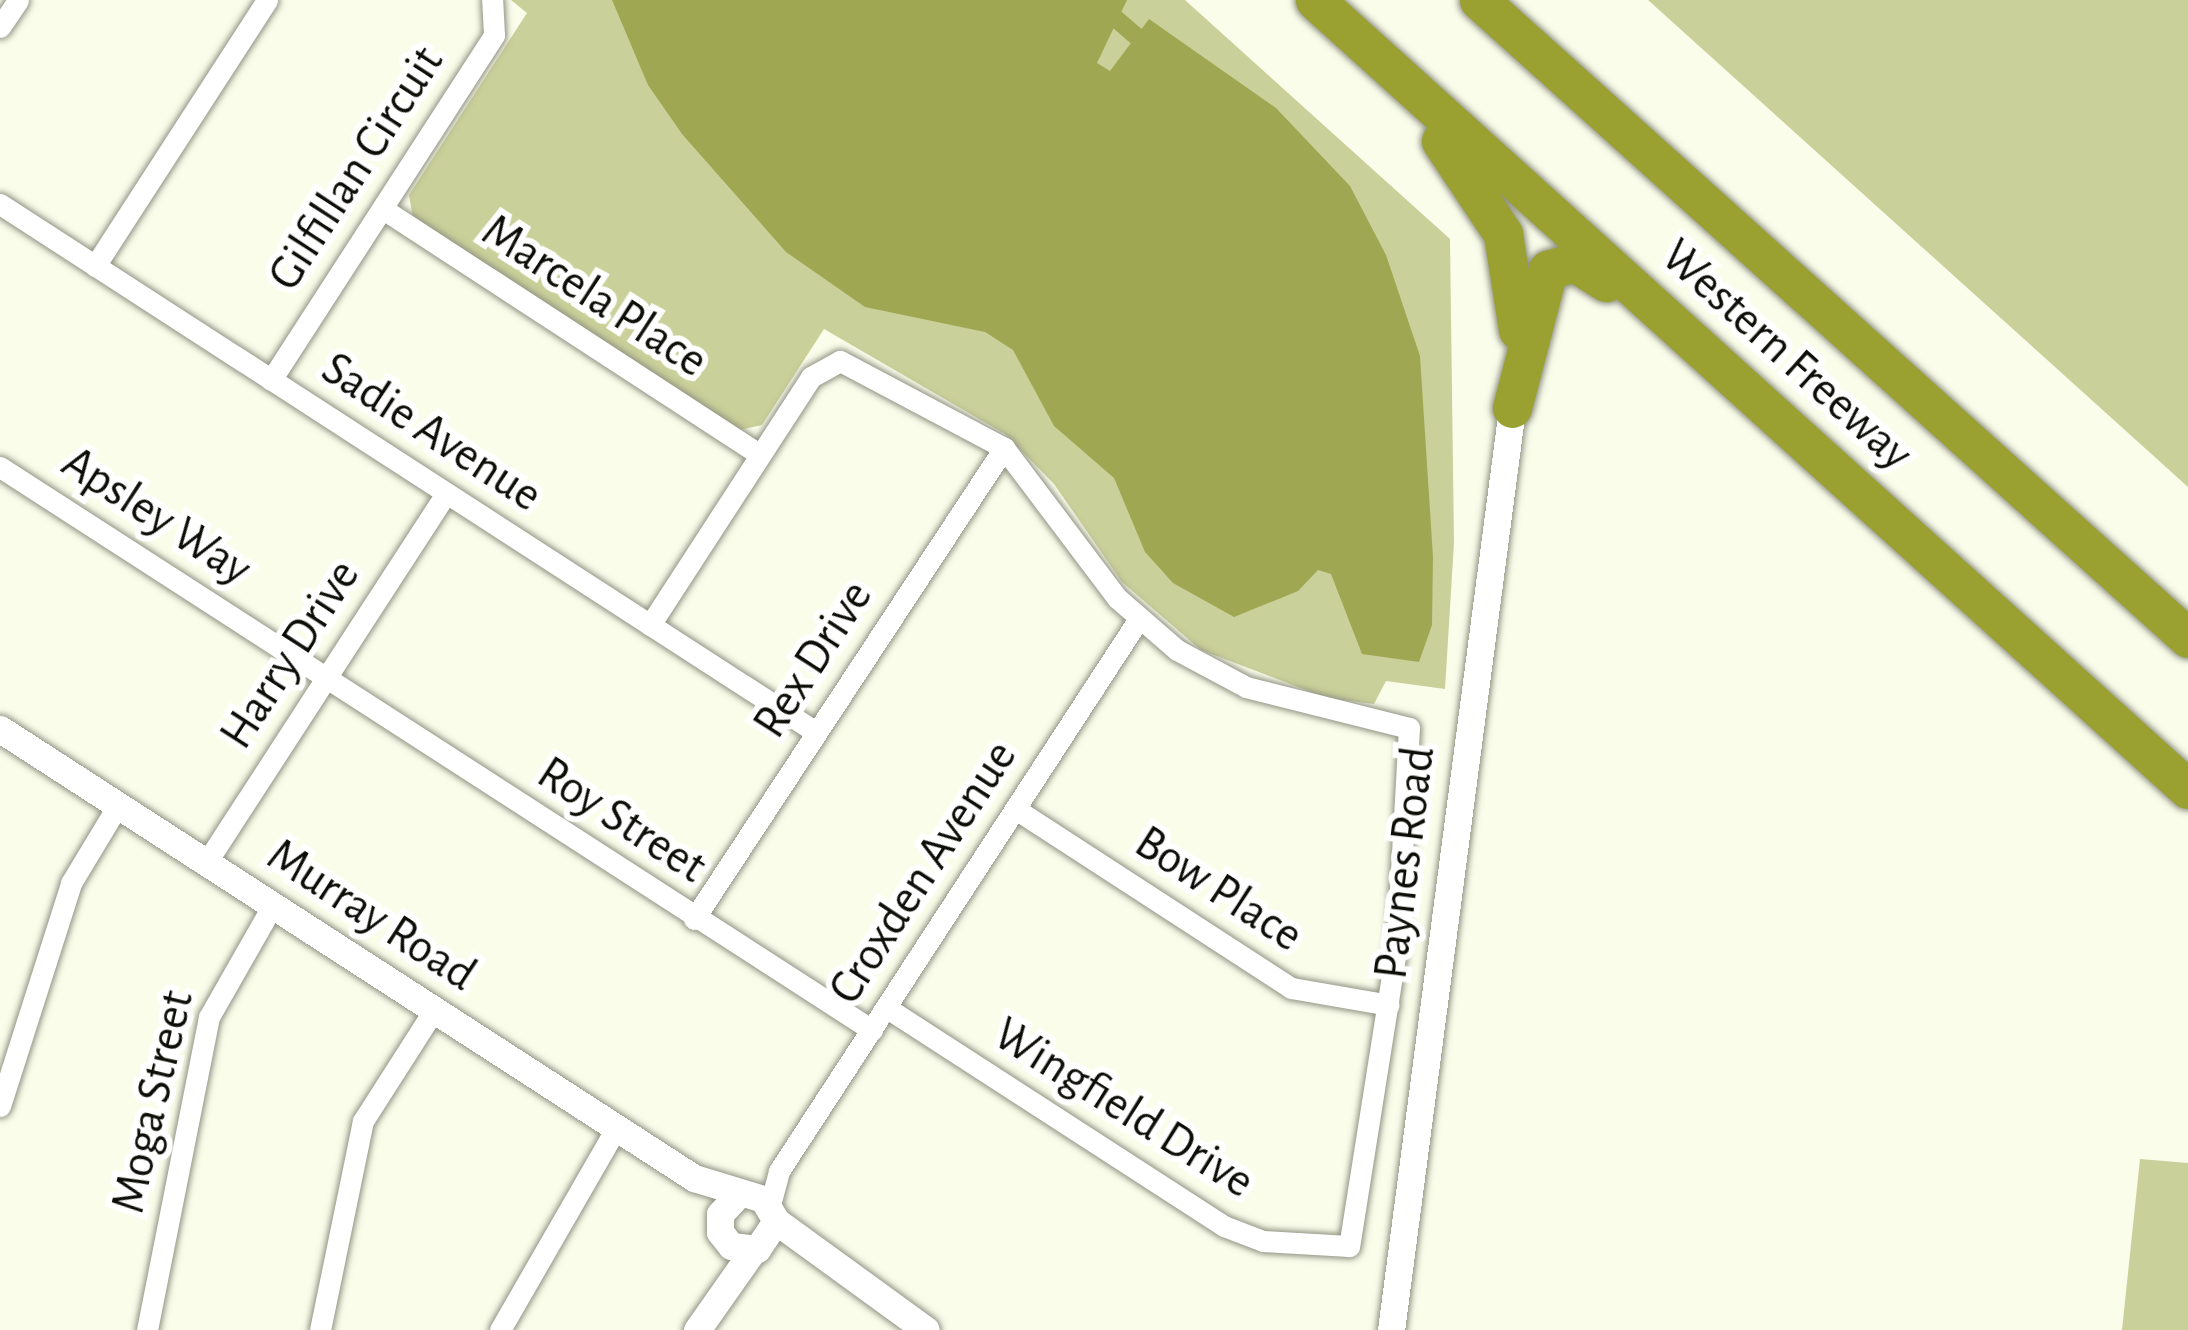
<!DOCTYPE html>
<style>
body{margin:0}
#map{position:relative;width:2188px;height:1330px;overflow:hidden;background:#fbfdeb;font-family:"Alegreya Sans",sans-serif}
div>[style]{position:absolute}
.green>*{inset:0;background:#cad099}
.water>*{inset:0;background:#a0a753}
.canal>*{height:18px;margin:-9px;padding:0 9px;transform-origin:9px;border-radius:9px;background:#a0a753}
.roads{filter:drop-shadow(0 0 3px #929484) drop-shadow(0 0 3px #929484)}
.minor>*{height:21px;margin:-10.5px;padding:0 10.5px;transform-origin:10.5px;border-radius:10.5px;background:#fff}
.tertiary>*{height:27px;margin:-13.5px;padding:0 13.5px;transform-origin:13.5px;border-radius:13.5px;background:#fff}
.motorway>*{height:39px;margin:-19.5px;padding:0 19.5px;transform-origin:19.5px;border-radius:19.5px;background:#9aa130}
span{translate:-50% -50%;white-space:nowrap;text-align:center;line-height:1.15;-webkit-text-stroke:12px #fff;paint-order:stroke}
.street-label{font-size:48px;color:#0d0d08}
</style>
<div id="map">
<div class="green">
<i style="clip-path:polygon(511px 0,1185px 0,1450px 239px,1454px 543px,1445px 689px,1386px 681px,1374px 704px,1327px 698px,1201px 650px,1122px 582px,1054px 484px,1005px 434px,824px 329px,762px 425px,739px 430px,413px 218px,409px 195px,527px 13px)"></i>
<i style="clip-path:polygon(1648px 0,2188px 0,2188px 487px)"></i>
<i style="clip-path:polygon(2140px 1159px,2188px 1163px,2188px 1330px,2122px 1330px)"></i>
</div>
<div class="water">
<i style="clip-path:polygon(612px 0,1127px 0,1097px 63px,1110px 71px,1149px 19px,1276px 108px,1350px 186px,1386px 255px,1420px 356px,1433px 557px,1432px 625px,1419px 662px,1362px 654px,1331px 574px,1318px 570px,1298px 591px,1234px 617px,1173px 583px,1145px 552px,1114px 478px,1054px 426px,1013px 350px,985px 332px,865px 307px,786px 252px,682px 134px,648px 85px)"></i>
</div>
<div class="canal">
<i style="left:1094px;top:0;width:74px;rotate:40.6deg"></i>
</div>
<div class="roads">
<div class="minor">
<i style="left:0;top:27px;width:32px;rotate:-56deg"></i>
<i style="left:0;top:204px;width:972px;rotate:32.91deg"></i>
<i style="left:383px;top:209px;width:450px;rotate:33.1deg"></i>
<i style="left:95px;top:266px;width:317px;rotate:-57.1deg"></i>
<i style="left:271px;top:380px;width:411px;rotate:-57.1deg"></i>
<i style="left:494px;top:35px;width:35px;rotate:-93deg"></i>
<i style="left:0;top:467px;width:1038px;rotate:32.85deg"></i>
<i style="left:650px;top:625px;width:296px;rotate:-57deg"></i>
<i style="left:811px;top:377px;width:33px;rotate:-29deg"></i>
<i style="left:840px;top:361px;width:186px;rotate:27.9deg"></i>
<i style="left:1004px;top:448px;width:188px;rotate:53deg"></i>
<i style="left:1117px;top:598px;width:79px;rotate:40.9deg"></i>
<i style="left:1177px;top:650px;width:78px;rotate:28.2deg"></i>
<i style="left:1246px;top:687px;width:168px;rotate:14.1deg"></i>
<i style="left:1409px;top:728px;width:216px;rotate:93.2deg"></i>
<i style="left:1397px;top:944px;width:306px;rotate:99deg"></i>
<i style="left:1349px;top:1246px;width:86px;rotate:-176.7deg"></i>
<i style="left:1263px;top:1241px;width:42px;rotate:-159deg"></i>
<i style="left:1224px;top:1226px;width:401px;rotate:-147.1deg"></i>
<i style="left:1017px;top:810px;width:327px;rotate:33deg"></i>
<i style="left:1291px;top:988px;width:99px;rotate:9.8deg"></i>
<i style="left:206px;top:863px;width:441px;rotate:-57deg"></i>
<i style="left:694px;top:919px;width:564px;rotate:-56.65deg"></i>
<i style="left:0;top:1106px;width:234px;rotate:-72.3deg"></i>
<i style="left:71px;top:883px;width:91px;rotate:-58.9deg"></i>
<i style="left:770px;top:1205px;width:35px;rotate:-75deg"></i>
<i style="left:779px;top:1171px;width:658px;rotate:-56.91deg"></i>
<i style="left:147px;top:1330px;width:319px;rotate:-78.8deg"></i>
<i style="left:209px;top:1017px;width:129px;rotate:-60.3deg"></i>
<i style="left:320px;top:1330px;width:213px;rotate:-78.4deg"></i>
<i style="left:363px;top:1121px;width:132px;rotate:-57.4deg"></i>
<i style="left:500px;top:1330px;width:233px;rotate:-60.1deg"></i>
</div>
<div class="tertiary">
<i style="left:0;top:729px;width:827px;rotate:32.9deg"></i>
<i style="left:694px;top:1178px;width:72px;rotate:16.9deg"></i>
<i style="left:763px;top:1199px;width:26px;rotate:59deg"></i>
<i style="left:776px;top:1221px;width:34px;rotate:124deg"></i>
<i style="left:757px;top:1249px;width:26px;rotate:-173deg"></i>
<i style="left:731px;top:1246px;width:18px;rotate:-128deg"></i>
<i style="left:720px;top:1232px;width:18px;rotate:-90deg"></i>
<i style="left:720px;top:1214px;width:26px;rotate:-47deg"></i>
<i style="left:776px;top:1221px;width:185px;rotate:36deg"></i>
<i style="left:697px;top:1330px;width:99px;rotate:-54.9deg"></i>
<i style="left:1391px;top:1330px;width:930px;rotate:-82.52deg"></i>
</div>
<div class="motorway">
<i style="left:1315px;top:0;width:1177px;rotate:42.11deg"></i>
<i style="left:1479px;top:0;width:954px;rotate:41.98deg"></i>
<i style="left:1441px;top:141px;width:112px;rotate:56.3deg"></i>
<i style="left:1503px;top:234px;width:97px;rotate:81.1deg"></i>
<i style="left:1512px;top:408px;width:143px;rotate:-75.4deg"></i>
<i style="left:1548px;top:270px;width:27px;rotate:-17deg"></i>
<i style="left:1574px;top:262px;width:38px;rotate:32deg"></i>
</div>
</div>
<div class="street-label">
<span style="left:357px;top:169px;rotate:-57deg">Gilfillan Circuit</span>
<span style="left:594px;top:297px;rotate:33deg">Marcela Place</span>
<span style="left:1786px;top:356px;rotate:42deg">Western Freeway</span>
<span style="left:431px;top:433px;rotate:33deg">Sadie Avenue</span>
<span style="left:156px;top:517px;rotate:33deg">Apsley Way</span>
<span style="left:291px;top:655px;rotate:-57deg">Harry Drive</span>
<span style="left:814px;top:660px;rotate:-57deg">Rex Drive</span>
<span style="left:621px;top:821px;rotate:33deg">Roy Street</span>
<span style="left:1406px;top:863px;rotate:-83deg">Paynes Road</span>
<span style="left:924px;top:873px;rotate:-57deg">Croxden Avenue</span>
<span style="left:1218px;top:890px;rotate:33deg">Bow Place</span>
<span style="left:371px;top:916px;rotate:33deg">Murray Road</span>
<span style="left:154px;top:1102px;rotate:-77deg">Moga Street</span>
<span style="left:1123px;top:1109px;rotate:32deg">Wingfield Drive</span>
</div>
</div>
